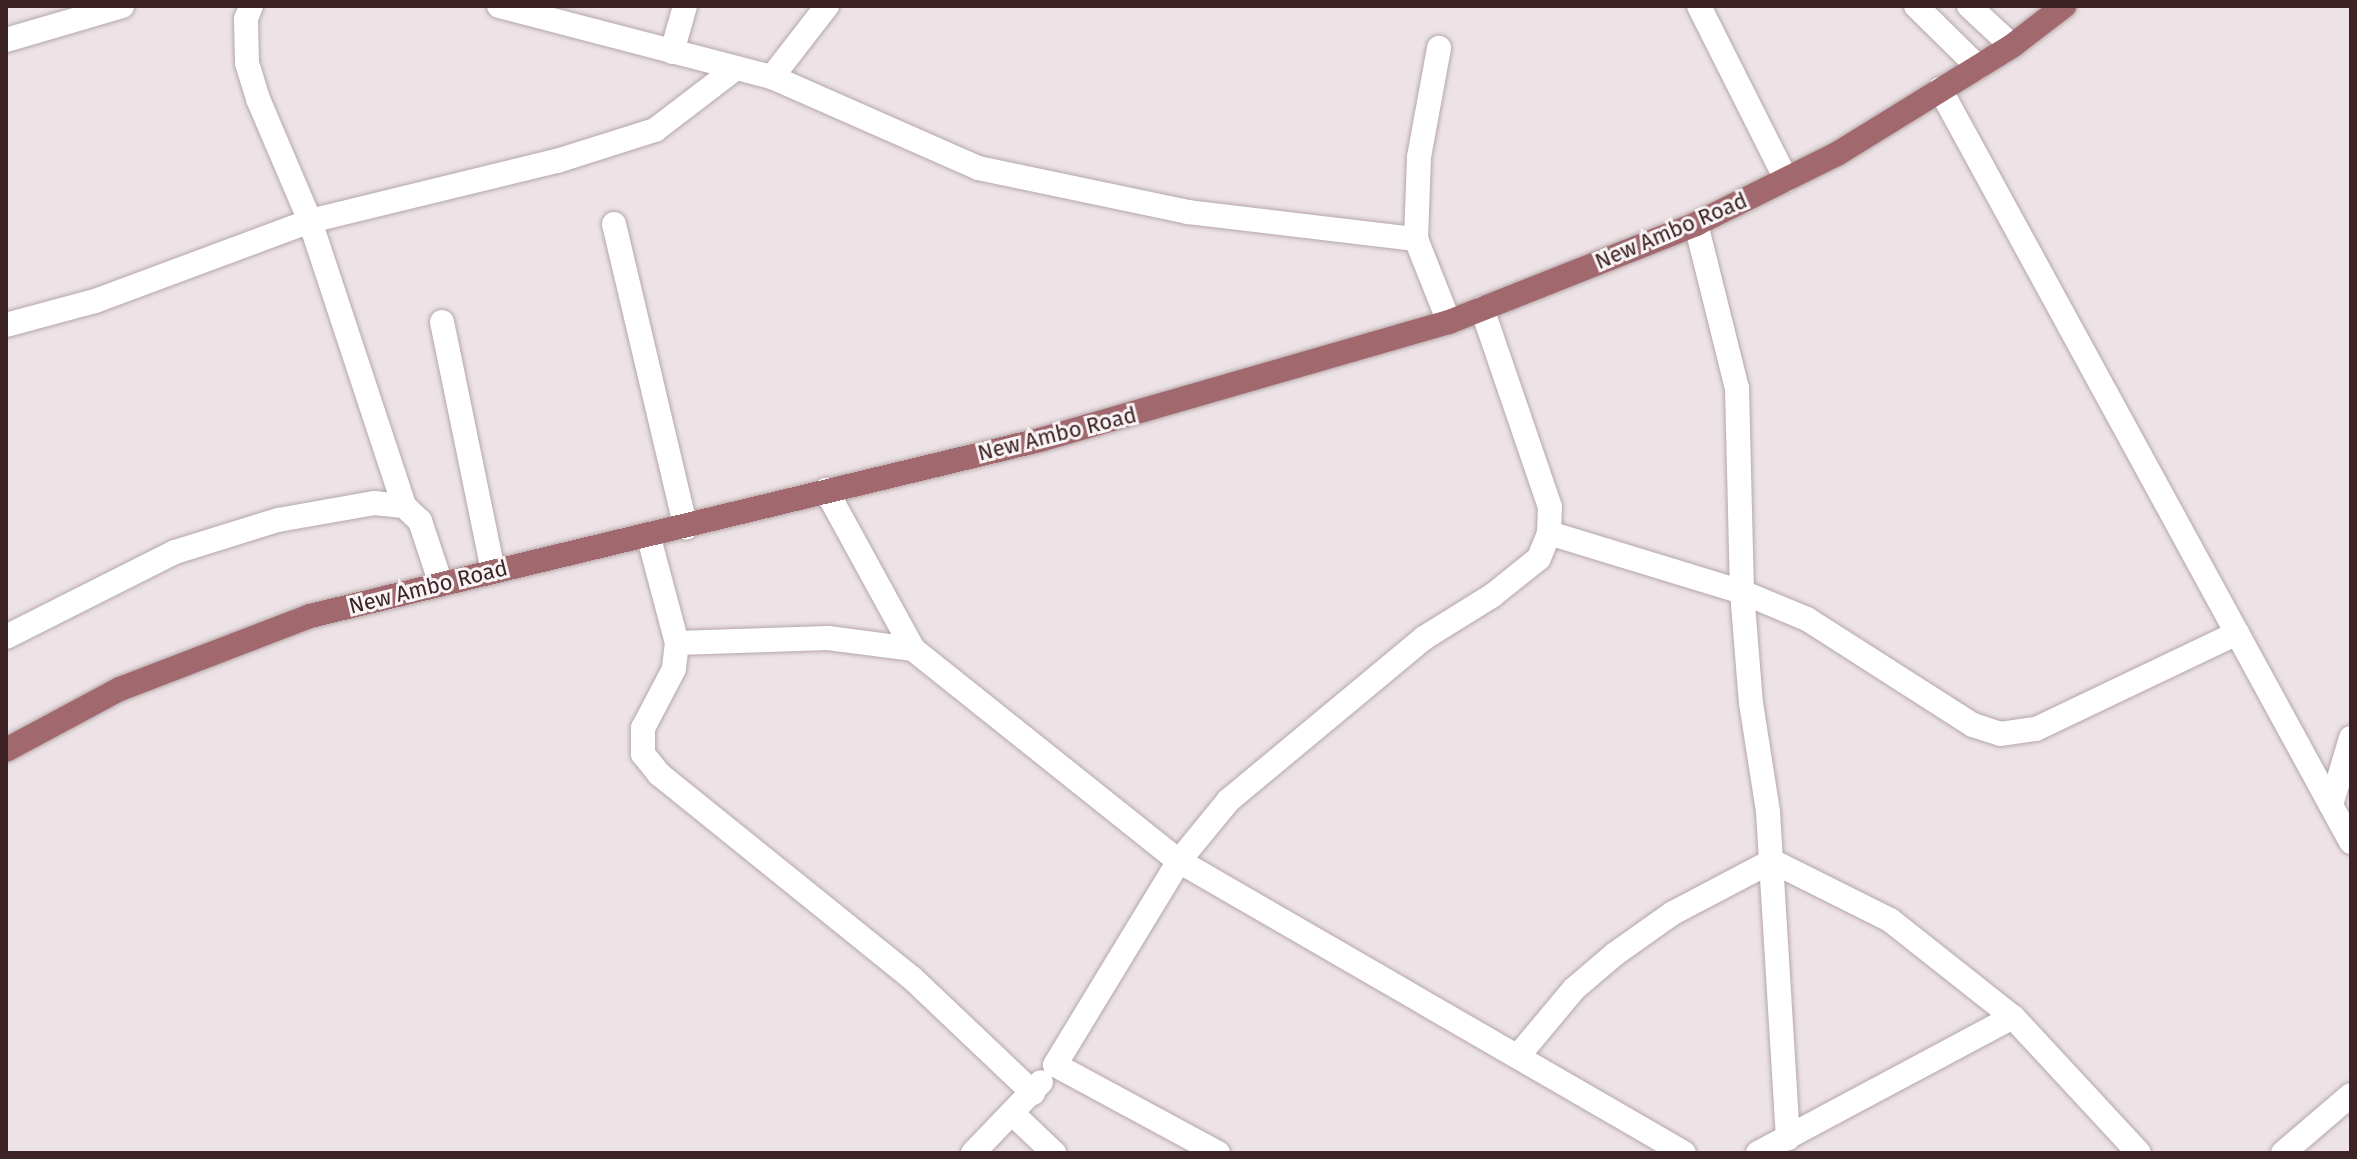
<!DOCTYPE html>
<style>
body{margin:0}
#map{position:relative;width:2357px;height:1159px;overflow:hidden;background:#ede3e6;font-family:"Fira Sans",sans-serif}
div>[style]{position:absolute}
.roads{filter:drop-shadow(0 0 2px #b5a6a9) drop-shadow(0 0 2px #b5a6a9)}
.minor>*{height:24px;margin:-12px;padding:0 12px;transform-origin:12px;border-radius:12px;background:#fff}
.major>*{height:24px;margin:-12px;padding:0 12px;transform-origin:12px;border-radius:12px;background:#a1696e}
span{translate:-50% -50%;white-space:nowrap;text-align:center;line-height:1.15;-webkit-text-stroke:6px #f9f4f6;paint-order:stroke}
.street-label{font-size:22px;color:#3e2326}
.frame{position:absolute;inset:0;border:8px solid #3e2326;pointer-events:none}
</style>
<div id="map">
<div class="roads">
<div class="minor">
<i style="left:251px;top:6px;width:14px;rotate:111deg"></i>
<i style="left:246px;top:19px;width:44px;rotate:88.7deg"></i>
<i style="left:247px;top:63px;width:38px;rotate:73deg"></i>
<i style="left:258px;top:99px;width:133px;rotate:66.9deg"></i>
<i style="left:310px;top:221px;width:300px;rotate:71.7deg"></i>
<i style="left:404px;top:506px;width:22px;rotate:43deg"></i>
<i style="left:420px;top:521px;width:66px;rotate:71.6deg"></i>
<i style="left:499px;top:6px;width:282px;rotate:14.6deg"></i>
<i style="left:827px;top:6px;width:90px;rotate:127.8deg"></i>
<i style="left:772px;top:77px;width:225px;rotate:23.8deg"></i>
<i style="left:978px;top:168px;width:215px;rotate:11.8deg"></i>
<i style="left:1188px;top:212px;width:230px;rotate:6.8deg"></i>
<i style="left:1416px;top:239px;width:89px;rotate:68.3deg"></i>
<i style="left:1699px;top:6px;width:194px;rotate:63.3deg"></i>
<i style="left:1916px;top:6px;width:87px;rotate:44.5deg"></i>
<i style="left:1969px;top:6px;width:59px;rotate:42.9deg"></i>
<i style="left:6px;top:40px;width:121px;rotate:-16.3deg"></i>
<i style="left:672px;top:52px;width:48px;rotate:-74.2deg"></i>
<i style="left:1940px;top:89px;width:858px;rotate:61.37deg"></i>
<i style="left:614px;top:224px;width:312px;rotate:76.7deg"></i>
<i style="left:1696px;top:224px;width:169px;rotate:76deg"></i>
<i style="left:1737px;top:388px;width:204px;rotate:88.6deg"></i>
<i style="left:1742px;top:592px;width:111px;rotate:85.4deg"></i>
<i style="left:1751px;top:703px;width:110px;rotate:81.1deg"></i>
<i style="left:1768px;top:812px;width:327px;rotate:86.5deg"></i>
<i style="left:1416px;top:239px;width:82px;rotate:-87.9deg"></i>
<i style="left:1419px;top:157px;width:111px;rotate:-79.6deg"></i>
<i style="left:442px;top:322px;width:254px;rotate:78.4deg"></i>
<i style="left:6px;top:325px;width:92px;rotate:-15.1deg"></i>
<i style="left:95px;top:301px;width:229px;rotate:-20.4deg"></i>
<i style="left:310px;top:221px;width:254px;rotate:-13.7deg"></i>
<i style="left:557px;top:161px;width:103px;rotate:-17.6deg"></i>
<i style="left:655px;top:130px;width:102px;rotate:-37.4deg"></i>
<i style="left:826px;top:490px;width:181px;rotate:61.3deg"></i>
<i style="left:913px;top:649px;width:340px;rotate:38.6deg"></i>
<i style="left:1179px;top:861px;width:583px;rotate:30.04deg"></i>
<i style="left:1549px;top:533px;width:202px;rotate:17deg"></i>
<i style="left:1742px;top:592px;width:70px;rotate:22.6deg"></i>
<i style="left:1807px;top:619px;width:197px;rotate:32.6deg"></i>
<i style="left:1973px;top:725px;width:28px;rotate:18deg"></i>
<i style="left:2000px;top:734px;width:36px;rotate:-8deg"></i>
<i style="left:2036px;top:729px;width:223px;rotate:-25.5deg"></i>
<i style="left:649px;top:538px;width:109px;rotate:75.1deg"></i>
<i style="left:677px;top:643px;width:26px;rotate:97deg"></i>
<i style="left:674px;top:669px;width:67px;rotate:117.7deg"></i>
<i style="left:643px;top:728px;width:26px;rotate:90deg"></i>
<i style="left:643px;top:754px;width:26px;rotate:51deg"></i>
<i style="left:659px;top:774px;width:325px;rotate:38.9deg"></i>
<i style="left:912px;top:978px;width:167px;rotate:43.5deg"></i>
<i style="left:6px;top:637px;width:189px;rotate:-26.7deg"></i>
<i style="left:175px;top:552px;width:108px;rotate:-17.3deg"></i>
<i style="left:278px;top:520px;width:97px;rotate:-10deg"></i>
<i style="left:374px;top:503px;width:30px;rotate:6deg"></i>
<i style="left:677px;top:643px;width:151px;rotate:-1.9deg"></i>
<i style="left:828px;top:638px;width:86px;rotate:7.4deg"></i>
<i style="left:2331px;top:805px;width:70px;rotate:-73.4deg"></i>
<i style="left:1518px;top:1056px;width:87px;rotate:-50.1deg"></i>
<i style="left:1574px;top:989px;width:54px;rotate:-40.5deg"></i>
<i style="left:1615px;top:954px;width:71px;rotate:-35.3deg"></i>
<i style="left:1673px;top:913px;width:112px;rotate:-27.7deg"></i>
<i style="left:1772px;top:861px;width:132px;rotate:26.6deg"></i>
<i style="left:1890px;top:920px;width:157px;rotate:38.3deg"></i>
<i style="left:1013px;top:1114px;width:57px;rotate:43.6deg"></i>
<i style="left:973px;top:1153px;width:98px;rotate:-46.2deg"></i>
<i style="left:1218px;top:1153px;width:185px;rotate:-151.6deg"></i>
<i style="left:1055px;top:1065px;width:239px;rotate:-58.7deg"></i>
<i style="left:1179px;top:861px;width:79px;rotate:-50.7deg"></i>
<i style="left:1229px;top:800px;width:254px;rotate:-39.7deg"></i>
<i style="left:1424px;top:638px;width:81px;rotate:-31.9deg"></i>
<i style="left:1493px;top:595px;width:59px;rotate:-38.8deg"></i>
<i style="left:1539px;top:558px;width:27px;rotate:-68deg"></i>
<i style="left:1549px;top:533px;width:26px;rotate:-88deg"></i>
<i style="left:1550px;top:507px;width:210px;rotate:-108.9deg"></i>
<i style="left:1758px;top:1153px;width:289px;rotate:-28.1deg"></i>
<i style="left:2013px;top:1017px;width:185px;rotate:47.2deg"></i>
<i style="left:2283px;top:1153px;width:89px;rotate:-40.5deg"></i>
</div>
<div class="major">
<i style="left:6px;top:750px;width:129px;rotate:-28.2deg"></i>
<i style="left:120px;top:689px;width:204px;rotate:-21deg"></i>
<i style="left:310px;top:616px;width:751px;rotate:-13.56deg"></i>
<i style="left:1040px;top:440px;width:426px;rotate:-16.1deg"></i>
<i style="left:1449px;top:322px;width:266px;rotate:-21.6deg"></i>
<i style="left:1696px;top:224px;width:157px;rotate:-26.4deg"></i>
<i style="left:1837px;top:154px;width:206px;rotate:-31.7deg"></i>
<i style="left:2012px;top:46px;width:66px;rotate:-37.6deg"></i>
</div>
</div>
<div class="street-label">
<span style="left:1671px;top:231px;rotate:-23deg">New Ambo Road</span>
<span style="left:1057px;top:434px;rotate:-14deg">New Ambo Road</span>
<span style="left:428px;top:587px;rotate:-14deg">New Ambo Road</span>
</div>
<div class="frame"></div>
</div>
